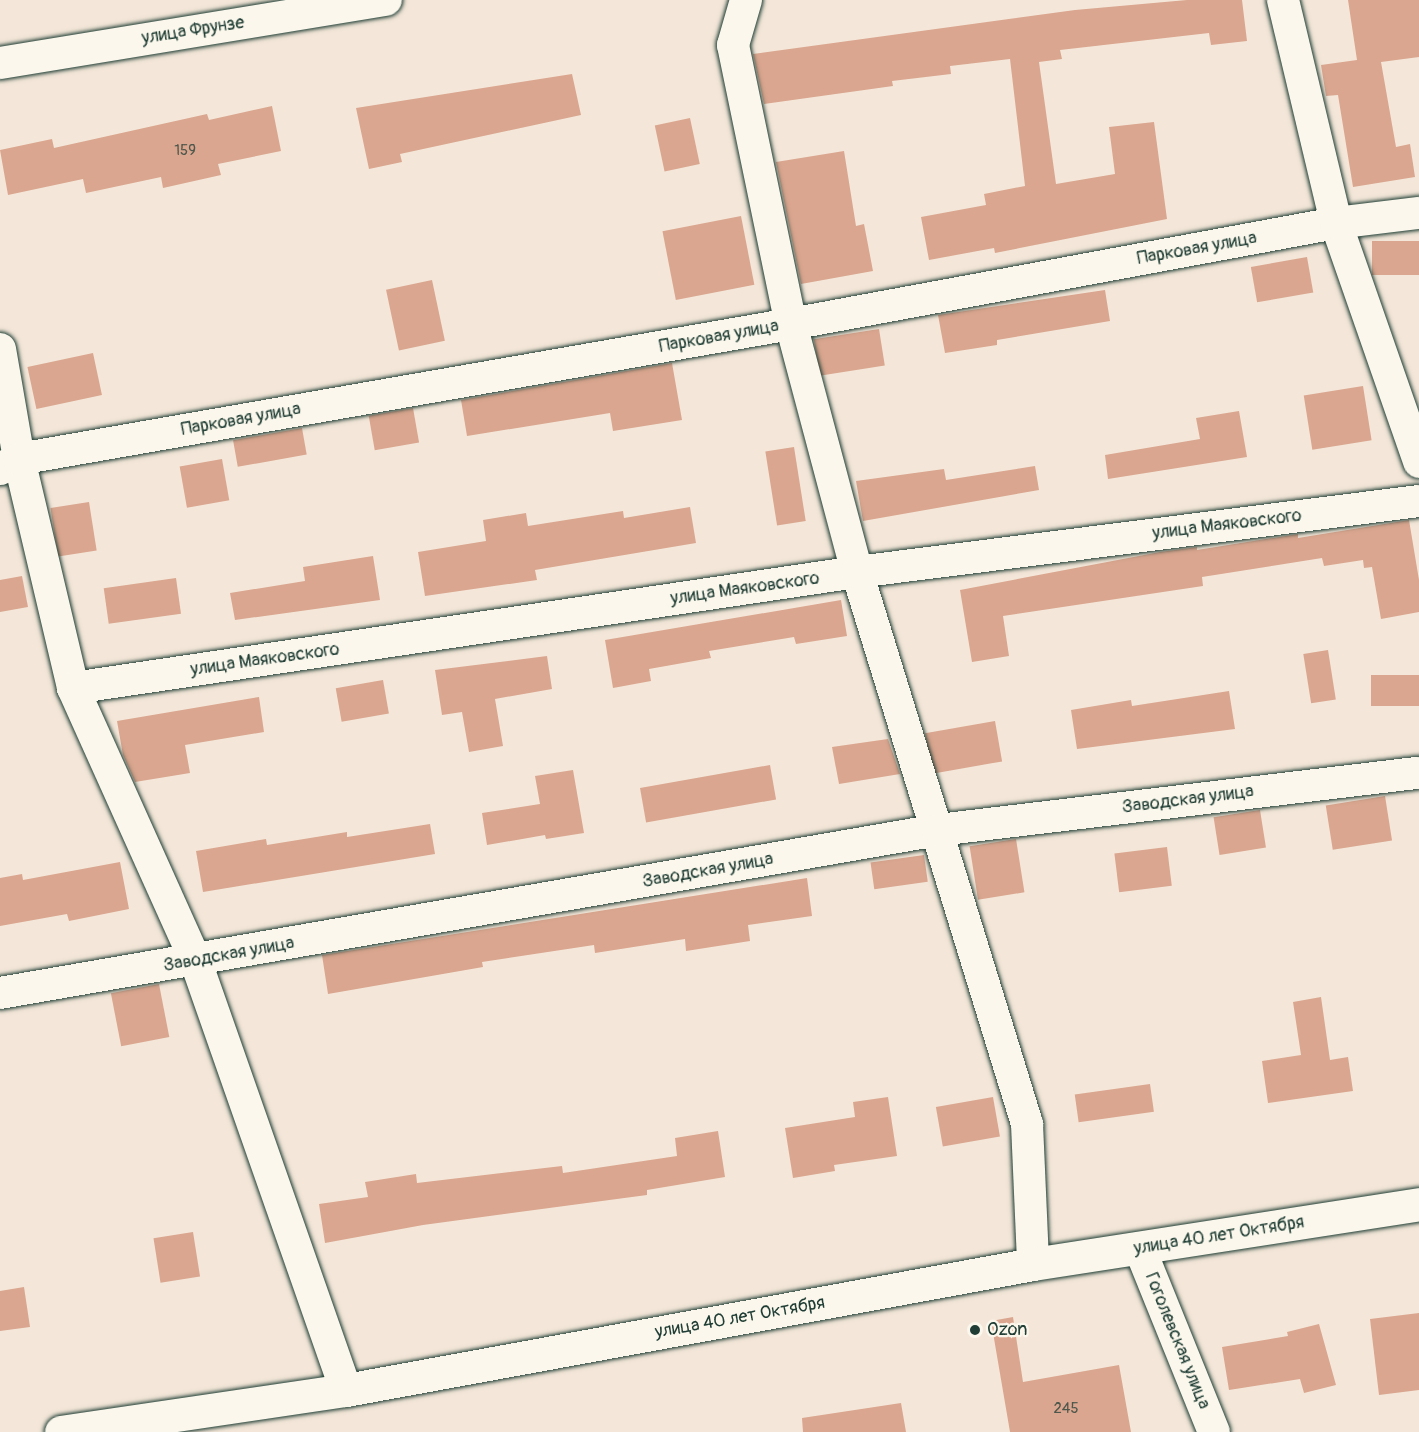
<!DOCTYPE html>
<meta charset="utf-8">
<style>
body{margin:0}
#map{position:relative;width:1419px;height:1432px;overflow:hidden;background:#f4e7d9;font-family:Pangolin,sans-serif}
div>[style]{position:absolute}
.building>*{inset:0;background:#daa68f;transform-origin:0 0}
.roads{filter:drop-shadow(0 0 2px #1f3d34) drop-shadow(0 0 2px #1f3d34)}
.street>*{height:32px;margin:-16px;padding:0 16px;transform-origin:16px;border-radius:16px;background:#fbf7ec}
.secondary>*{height:33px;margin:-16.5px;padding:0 16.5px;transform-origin:16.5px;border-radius:16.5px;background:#fbf7ec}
.dots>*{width:16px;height:16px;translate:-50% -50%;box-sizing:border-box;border:3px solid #fbf7ec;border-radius:50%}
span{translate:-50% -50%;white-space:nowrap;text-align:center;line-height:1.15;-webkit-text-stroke:4.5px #fbf7ec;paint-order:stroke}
.number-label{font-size:15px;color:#4e574b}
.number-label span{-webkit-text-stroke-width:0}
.street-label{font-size:18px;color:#1f3d34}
.poi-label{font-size:18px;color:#1f3d34}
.left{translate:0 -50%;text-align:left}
</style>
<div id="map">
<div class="building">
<i style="clip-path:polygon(1187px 0,1242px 0,1247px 41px,1211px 45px,1209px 33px,1060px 50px,1062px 59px,1039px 62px,1056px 184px,1115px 174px,1109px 127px,1154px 122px,1167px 219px,995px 253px,994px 248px,929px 260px,921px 217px,986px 205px,984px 194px,1025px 186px,1010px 59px,950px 66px,951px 74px,892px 81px,893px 86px,764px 104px,753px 54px,1075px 10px)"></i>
<i style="clip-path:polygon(1348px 0,1419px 0,1419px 57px,1381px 62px,1396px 147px,1410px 144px,1415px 177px,1353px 187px,1338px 95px,1326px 96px,1321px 65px,1357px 60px)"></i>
<i style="clip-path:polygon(572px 74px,581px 115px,400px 154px,402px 162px,369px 169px,356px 108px)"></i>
<i style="clip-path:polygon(272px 106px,281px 151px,218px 164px,221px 175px,163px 188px,161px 177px,86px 193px,83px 179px,8px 195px,0 150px,52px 139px,54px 148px,207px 114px,209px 120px)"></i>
<i style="left:690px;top:118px;width:47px;height:36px;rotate:78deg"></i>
<i style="clip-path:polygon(844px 151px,856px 226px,864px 224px,873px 271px,801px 284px,776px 162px)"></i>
<i style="left:741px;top:216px;width:70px;height:80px;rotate:79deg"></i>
<i style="left:1419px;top:241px;width:34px;height:47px;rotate:90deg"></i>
<i style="left:1307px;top:257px;width:36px;height:57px;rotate:80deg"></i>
<i style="left:432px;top:280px;width:62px;height:47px;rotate:78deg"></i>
<i style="clip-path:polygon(1105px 290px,1110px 321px,997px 340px,997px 345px,945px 353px,938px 315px)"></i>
<i style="left:879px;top:329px;width:37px;height:66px;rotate:81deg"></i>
<i style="left:93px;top:353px;width:43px;height:67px;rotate:78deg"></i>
<i style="clip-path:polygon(672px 363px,682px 420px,613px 431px,610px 413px,467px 436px,461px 400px)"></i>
<i style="left:1363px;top:386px;width:55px;height:60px;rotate:81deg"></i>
<i style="left:413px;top:408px;width:35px;height:45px;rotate:80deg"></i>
<i style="clip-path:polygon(1239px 411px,1247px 457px,1108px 479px,1105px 455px,1200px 439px,1196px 418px)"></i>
<i style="left:302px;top:428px;width:27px;height:70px;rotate:80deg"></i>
<i style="left:794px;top:447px;width:75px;height:29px;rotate:81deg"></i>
<i style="left:222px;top:459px;width:42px;height:43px;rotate:80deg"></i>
<i style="clip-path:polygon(1035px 466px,1039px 490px,863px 521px,856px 481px,944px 469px,946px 480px)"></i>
<i style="left:89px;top:502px;width:49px;height:39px;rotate:81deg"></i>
<i style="clip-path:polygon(690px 507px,696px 543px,535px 570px,537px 580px,425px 596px,418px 552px,486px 541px,483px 520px,526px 513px,528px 526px,623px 511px,624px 518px)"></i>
<i style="clip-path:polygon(1409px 520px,1419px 580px,1419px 612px,1381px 619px,1372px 567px,1364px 568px,1363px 560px,1324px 566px,1322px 558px,1202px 577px,1203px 586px,1003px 616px,1009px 656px,972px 662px,960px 590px,1160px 552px,1197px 547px,1197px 550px,1298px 534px,1298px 538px)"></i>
<i style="clip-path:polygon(373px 556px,380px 600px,235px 620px,230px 593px,305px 581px,303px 567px)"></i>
<i style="clip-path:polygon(22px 576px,28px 607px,0 612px,0 580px)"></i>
<i style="left:176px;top:578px;width:36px;height:73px;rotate:82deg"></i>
<i style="clip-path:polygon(841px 600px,847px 636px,796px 644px,794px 637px,709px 651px,711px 658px,649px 669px,651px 681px,613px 688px,605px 640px)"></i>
<i style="left:1328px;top:650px;width:50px;height:25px;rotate:81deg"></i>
<i style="clip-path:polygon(547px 656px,552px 689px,495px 699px,503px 746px,469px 752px,462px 712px,442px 715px,435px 670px)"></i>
<i style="left:1419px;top:675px;width:31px;height:48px;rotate:90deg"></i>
<i style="left:383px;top:680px;width:34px;height:48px;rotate:80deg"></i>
<i style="clip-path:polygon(1229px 691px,1235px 729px,1077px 749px,1071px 710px,1131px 700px,1132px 706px)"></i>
<i style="clip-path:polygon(259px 697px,264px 732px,185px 745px,190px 773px,135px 782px,123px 755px,117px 721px)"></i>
<i style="left:995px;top:721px;width:41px;height:71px;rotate:80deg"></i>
<i style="clip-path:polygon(888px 739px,900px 774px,839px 784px,832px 747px)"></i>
<i style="left:770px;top:765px;width:35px;height:132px;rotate:80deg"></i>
<i style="clip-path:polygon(573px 770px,584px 833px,546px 839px,545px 835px,487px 845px,482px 813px,540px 804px,535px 776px)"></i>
<i style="left:1385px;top:796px;width:45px;height:60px;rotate:81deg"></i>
<i style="left:1260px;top:810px;width:38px;height:47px;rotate:81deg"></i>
<i style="clip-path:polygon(430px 824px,435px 854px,203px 892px,196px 851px,266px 839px,267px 845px,347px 832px,347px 837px)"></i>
<i style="left:1016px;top:839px;width:54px;height:47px;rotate:81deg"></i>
<i style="left:1167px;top:847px;width:39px;height:53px;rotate:83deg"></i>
<i style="left:924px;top:855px;width:27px;height:54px;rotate:82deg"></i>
<i style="clip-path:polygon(120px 862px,129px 909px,69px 921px,67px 914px,0 926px,0 878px,22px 874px,23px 880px)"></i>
<i style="clip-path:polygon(807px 878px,812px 916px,748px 925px,750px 941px,686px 951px,685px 939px,595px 953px,594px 945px,482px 962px,483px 967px,328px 994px,322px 955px)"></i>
<i style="left:159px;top:984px;width:54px;height:49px;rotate:79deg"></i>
<i style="clip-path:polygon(1321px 997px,1330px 1060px,1348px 1057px,1353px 1091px,1268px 1103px,1262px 1061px,1301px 1055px,1293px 1002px)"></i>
<i style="left:1150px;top:1084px;width:28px;height:76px;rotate:82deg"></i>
<i style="clip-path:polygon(888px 1097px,897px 1156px,834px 1165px,835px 1171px,793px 1178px,785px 1128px,855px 1117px,853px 1102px)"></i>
<i style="left:993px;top:1097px;width:40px;height:58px;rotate:80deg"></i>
<i style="clip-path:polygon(718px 1131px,725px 1177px,647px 1190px,647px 1195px,423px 1225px,325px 1243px,319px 1204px,368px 1197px,365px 1182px,416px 1174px,417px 1183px,562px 1166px,563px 1173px,677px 1156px,675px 1138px)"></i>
<i style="left:193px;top:1232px;width:45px;height:40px;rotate:81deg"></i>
<i style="clip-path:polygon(24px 1287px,30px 1327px,0 1331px,0 1291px)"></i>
<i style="clip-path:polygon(1419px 1313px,1419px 1390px,1379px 1395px,1370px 1319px)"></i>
<i style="clip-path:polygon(1013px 1317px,1023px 1382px,1119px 1365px,1131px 1432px,1010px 1432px,991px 1321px)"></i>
<i style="clip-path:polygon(1319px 1324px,1336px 1385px,1304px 1393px,1300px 1379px,1229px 1390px,1222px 1347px,1288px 1336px,1287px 1332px)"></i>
<i style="clip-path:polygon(901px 1403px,906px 1432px,803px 1432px,802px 1418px)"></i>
</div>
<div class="roads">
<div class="street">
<i style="left:746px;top:0;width:47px;rotate:106.1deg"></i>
<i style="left:733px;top:45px;width:285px;rotate:78.3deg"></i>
<i style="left:791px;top:324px;width:257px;rotate:75.1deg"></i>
<i style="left:857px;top:572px;width:578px;rotate:72.88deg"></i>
<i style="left:1027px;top:1124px;width:140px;rotate:87.5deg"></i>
<i style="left:1283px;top:0;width:229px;rotate:76.6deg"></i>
<i style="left:1336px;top:223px;width:253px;rotate:70.8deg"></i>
<i style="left:0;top:63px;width:391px;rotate:-9.3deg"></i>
<i style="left:0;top:349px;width:112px;rotate:80.2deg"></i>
<i style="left:19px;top:459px;width:235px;rotate:76.7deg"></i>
<i style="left:73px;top:688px;width:300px;rotate:65.8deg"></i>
<i style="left:196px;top:962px;width:454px;rotate:70.7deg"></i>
<i style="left:0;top:469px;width:21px;rotate:-28deg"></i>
<i style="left:19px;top:459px;width:784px;rotate:-9.92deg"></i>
<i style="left:791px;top:324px;width:554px;rotate:-10.5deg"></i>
<i style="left:1336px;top:223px;width:84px;rotate:-6.9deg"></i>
<i style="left:73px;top:688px;width:793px;rotate:-8.42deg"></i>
<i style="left:857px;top:572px;width:566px;rotate:-7.2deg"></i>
<i style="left:0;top:993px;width:952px;rotate:-9.86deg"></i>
<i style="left:938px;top:830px;width:484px;rotate:-6.8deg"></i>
<i style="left:1140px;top:1249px;width:197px;rotate:68deg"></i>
</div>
<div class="secondary">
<i style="left:61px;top:1432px;width:288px;rotate:-8.4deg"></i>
<i style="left:346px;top:1390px;width:698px;rotate:-10.39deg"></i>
<i style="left:1033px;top:1264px;width:391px;rotate:-8.8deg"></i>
</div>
</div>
<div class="dots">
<i style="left:975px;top:1330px;background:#1f3d34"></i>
</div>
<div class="number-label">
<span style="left:185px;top:151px">159</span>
<span style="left:1066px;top:1409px">245</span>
</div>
<div class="street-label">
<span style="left:193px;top:31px;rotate:-9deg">улица Фрунзе</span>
<span style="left:1197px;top:249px;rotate:-10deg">Парковая улица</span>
<span style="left:719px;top:337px;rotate:-10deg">Парковая улица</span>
<span style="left:241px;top:420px;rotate:-10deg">Парковая улица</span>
<span style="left:1227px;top:525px;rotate:-7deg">улица Маяковского</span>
<span style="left:745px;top:589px;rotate:-8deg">улица Маяковского</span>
<span style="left:265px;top:660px;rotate:-8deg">улица Маяковского</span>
<span style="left:1188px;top:800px;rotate:-7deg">Заводская улица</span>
<span style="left:708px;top:871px;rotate:-10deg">Заводская улица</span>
<span style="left:229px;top:955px;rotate:-10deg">Заводская улица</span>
<span style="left:1219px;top:1236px;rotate:-9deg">улица 40 лет Октября</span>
<span style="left:740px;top:1318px;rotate:-10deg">улица 40 лет Октября</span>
<span style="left:1177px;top:1341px;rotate:68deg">Гоголевская улица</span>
</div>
<div class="poi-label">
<span class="left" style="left:987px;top:1330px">Ozon</span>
</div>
</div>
